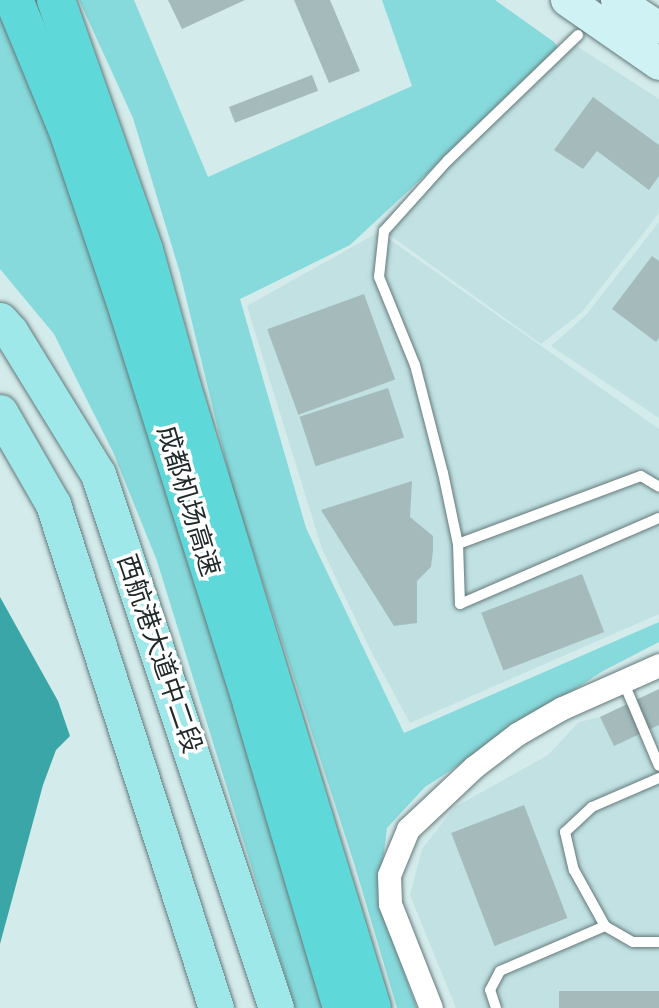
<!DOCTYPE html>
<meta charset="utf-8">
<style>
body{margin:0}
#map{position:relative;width:659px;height:1008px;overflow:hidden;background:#d4ebeb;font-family:Cabin,"Noto Sans SC",sans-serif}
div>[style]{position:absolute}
.built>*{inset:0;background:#c1e1e2}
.green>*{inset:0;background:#86dadc}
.water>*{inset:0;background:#3ba6a8}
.building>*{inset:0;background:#a5bbbb;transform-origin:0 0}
.roads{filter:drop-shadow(0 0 2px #65797a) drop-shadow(0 0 2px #65797a)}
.lane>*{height:10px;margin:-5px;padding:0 5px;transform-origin:5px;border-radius:5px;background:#fff}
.street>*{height:23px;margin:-11.5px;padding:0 11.5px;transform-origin:11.5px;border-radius:11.5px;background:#fff}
.secondary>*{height:32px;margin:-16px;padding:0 16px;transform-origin:16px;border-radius:16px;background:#cff3f4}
.primary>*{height:35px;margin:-17.5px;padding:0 17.5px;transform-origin:17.5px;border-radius:17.5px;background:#9fe8e9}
.highway>*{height:38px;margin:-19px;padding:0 19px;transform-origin:19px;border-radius:19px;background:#5fd8da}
span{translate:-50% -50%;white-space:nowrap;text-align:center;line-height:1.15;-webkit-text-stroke:7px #fff;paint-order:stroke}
.street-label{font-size:26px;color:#212a2a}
</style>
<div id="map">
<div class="built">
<i style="clip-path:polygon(575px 45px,659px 99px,659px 213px,582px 312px,541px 344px,377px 226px)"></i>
<i style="clip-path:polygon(659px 222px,659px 418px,551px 346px,586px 315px)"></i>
<i style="clip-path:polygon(379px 232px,659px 429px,659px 614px,410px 723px,371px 651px,322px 549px,247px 306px)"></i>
<i style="clip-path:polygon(659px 689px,659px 1008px,456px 1008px,410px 895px,422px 849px,455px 807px,548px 755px,579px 722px,600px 717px)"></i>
</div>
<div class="green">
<i style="clip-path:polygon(79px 0,134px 0,208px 177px,412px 86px,382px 0,495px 0,554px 42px,560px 50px,350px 245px,240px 299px,306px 528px,404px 733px,659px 622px,659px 642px,603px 671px,425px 787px,387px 828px,378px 901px,417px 1008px,397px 1008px,354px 863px,232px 487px,180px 273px,133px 118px)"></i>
<i style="clip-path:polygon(0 1px,87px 212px,323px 1008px,295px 1008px,157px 561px,113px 452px,54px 334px,0 269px)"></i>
</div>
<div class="water">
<i style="clip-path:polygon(0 597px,58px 701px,70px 736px,56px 750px,43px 785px,0 944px)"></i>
</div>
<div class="building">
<i style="clip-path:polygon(168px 0,245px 0,182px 29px)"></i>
<i style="clip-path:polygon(294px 0,330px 0,360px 71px,329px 83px)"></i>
<i style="left:312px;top:75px;width:17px;height:89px;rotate:69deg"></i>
<i style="clip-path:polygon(593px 97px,659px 145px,659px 176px,649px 190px,597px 151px,583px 169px,554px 150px)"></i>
<i style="clip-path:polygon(652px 256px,659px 261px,659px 338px,656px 342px,612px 309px)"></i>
<i style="left:364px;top:294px;width:91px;height:103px;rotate:70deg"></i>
<i style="left:388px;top:388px;width:52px;height:93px;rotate:72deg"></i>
<i style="clip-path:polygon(412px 481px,410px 517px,433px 536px,433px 551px,431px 567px,417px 581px,417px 623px,394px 626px,321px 510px)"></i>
<i style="left:582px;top:574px;width:62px;height:108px;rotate:69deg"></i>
<i style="clip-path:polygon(659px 689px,659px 725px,614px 746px,600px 717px)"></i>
<i style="left:524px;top:805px;width:121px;height:78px;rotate:69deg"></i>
<i style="left:559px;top:991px;width:100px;height:17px"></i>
</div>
<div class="roads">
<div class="lane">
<i style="left:578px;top:35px;width:180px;rotate:136.1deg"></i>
<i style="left:448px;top:160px;width:96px;rotate:132deg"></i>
<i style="left:384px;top:231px;width:46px;rotate:96.2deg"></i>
<i style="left:379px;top:277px;width:95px;rotate:67.8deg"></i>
<i style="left:415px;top:365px;width:112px;rotate:75.5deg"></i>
<i style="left:443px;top:473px;width:73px;rotate:78.1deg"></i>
<i style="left:458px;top:544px;width:60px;rotate:88.1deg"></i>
<i style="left:460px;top:604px;width:217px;rotate:-23.4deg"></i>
<i style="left:458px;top:544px;width:195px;rotate:-20.4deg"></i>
<i style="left:641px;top:476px;width:21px;rotate:31deg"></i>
<i style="left:623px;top:681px;width:92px;rotate:67deg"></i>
<i style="left:659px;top:778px;width:73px;rotate:156.6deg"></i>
<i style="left:592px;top:807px;width:37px;rotate:137deg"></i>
<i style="left:565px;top:832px;width:39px;rotate:77deg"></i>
<i style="left:574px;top:870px;width:64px;rotate:61deg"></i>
<i style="left:605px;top:926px;width:32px;rotate:30deg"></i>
<i style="left:633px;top:942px;width:26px"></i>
<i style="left:496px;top:1008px;width:19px;rotate:-108deg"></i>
<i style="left:490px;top:990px;width:21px;rotate:-62deg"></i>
<i style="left:500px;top:971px;width:114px;rotate:-23.2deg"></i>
</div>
<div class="street">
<i style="left:431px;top:1008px;width:112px;rotate:-111.5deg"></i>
<i style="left:390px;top:904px;width:29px;rotate:-92deg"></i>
<i style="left:389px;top:875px;width:50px;rotate:-67.6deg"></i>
<i style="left:408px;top:829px;width:91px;rotate:-43.2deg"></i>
<i style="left:474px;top:767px;width:54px;rotate:-37.5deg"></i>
<i style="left:517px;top:734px;width:52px;rotate:-30deg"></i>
<i style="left:562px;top:708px;width:106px;rotate:-23.9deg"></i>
</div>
<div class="secondary">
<i style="left:567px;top:0;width:112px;rotate:34.8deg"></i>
<i style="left:617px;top:0;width:50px;rotate:33.7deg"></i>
</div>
<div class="primary">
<i style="left:0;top:320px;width:15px;rotate:48deg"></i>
<i style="left:10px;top:331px;width:168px;rotate:58.4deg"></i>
<i style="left:98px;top:474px;width:563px;rotate:71.57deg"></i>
<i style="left:0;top:412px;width:106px;rotate:60.1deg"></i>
<i style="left:53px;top:504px;width:530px;rotate:72.08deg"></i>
</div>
<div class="highway">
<i style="left:14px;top:0;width:142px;rotate:67.6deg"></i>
<i style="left:68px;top:131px;width:178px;rotate:71.4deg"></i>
<i style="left:125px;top:300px;width:423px;rotate:72.5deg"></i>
<i style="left:252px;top:704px;width:317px;rotate:73.5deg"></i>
<i style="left:56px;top:0;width:265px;rotate:70.6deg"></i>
<i style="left:144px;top:250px;width:142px;rotate:74.5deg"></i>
<i style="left:182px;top:387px;width:649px;rotate:72.99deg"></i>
</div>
</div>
<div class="street-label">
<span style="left:188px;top:501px;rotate:73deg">成都机场高速</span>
<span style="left:159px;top:654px;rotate:71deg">西航港大道中二段</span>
</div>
</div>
